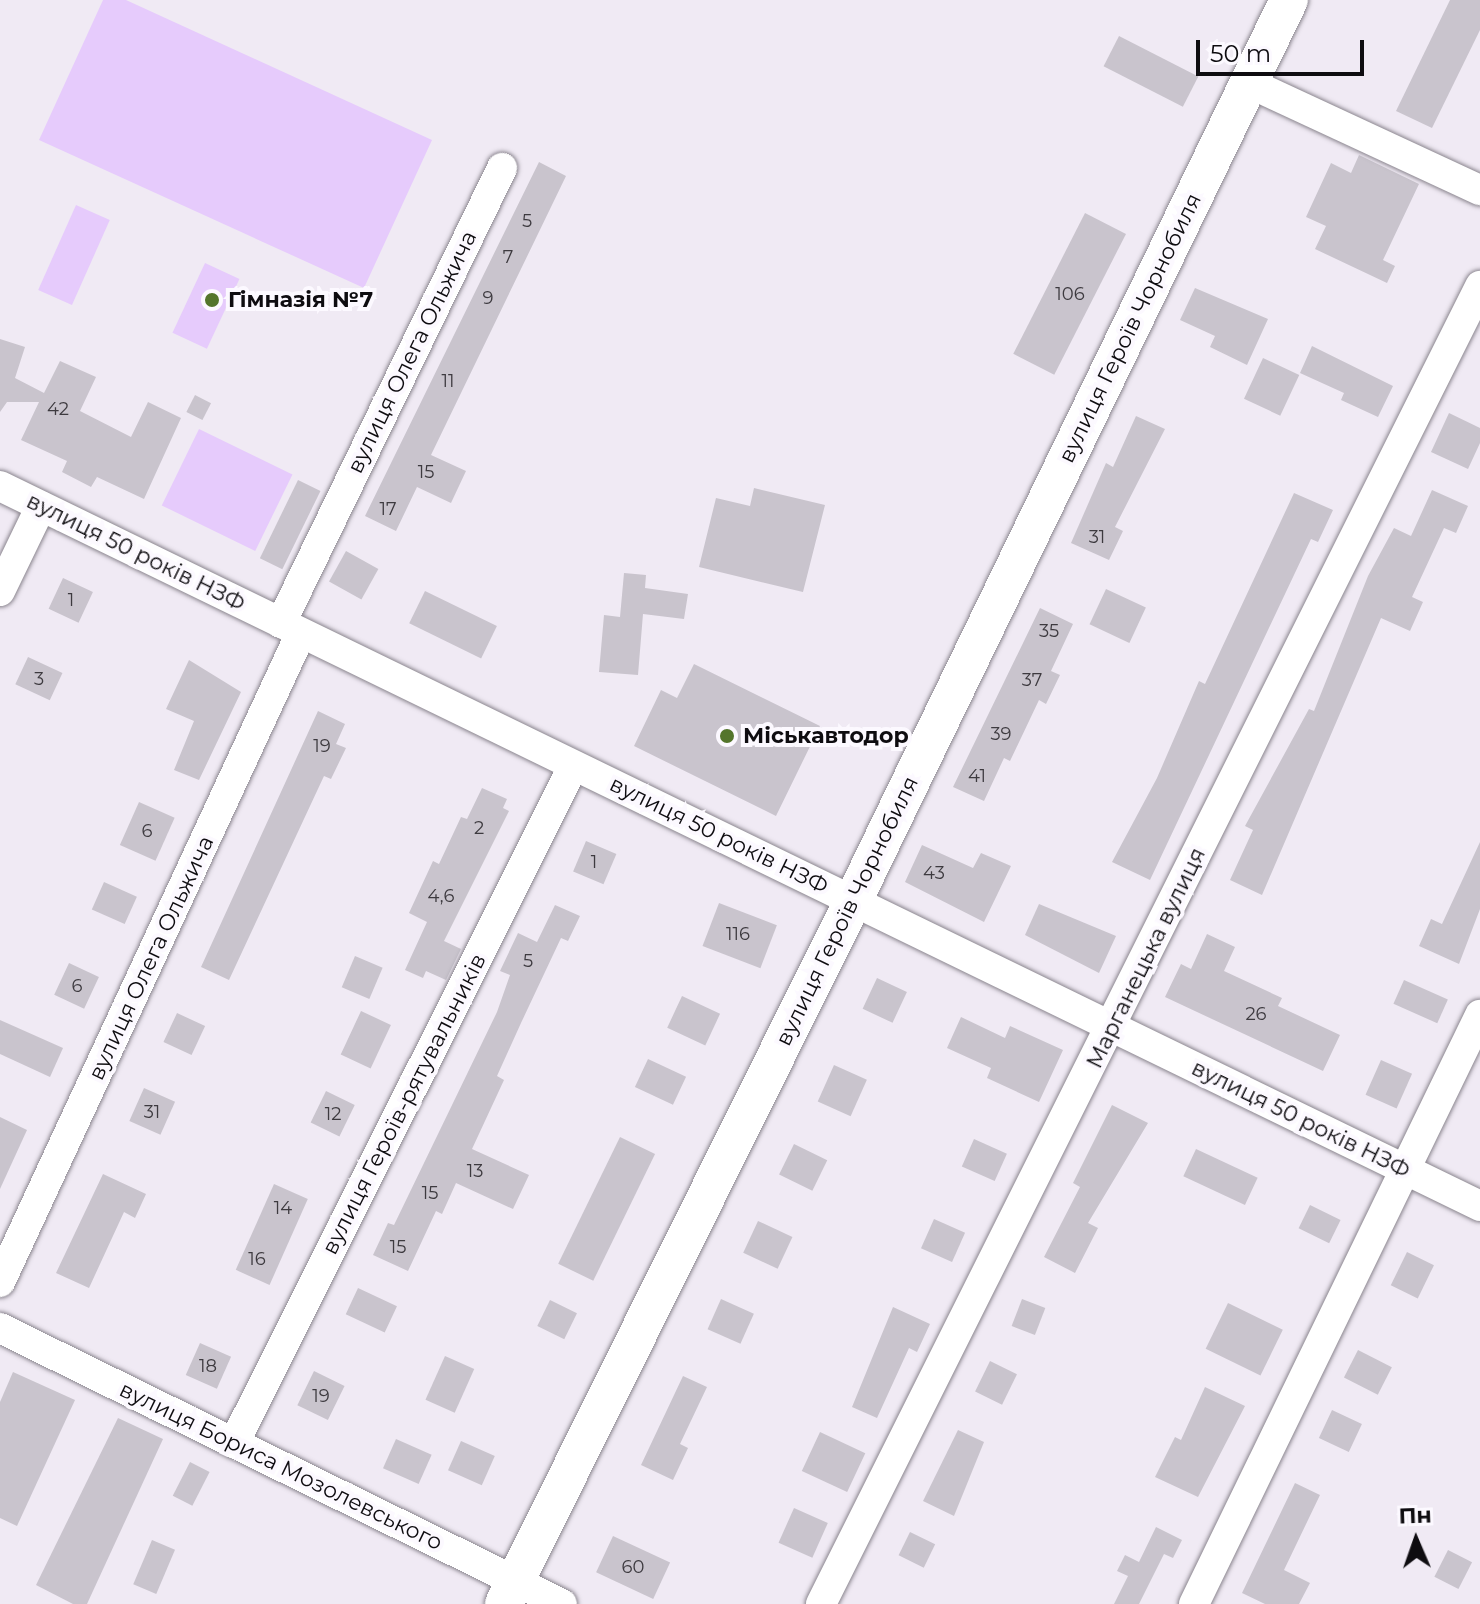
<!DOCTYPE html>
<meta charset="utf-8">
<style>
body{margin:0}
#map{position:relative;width:1480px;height:1604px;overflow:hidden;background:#f0eaf4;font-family:Montserrat,sans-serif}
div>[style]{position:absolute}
.green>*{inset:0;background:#e6cbfc;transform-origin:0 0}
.building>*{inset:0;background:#c9c4cd;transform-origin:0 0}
.roads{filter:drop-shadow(0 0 2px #8a858e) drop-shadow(0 0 2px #8a858e)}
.minor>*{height:30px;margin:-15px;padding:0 15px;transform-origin:15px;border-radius:15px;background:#fff}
.major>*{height:38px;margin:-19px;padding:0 19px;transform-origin:19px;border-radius:19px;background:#fff}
.dots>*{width:22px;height:22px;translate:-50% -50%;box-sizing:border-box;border:4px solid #fcf9ff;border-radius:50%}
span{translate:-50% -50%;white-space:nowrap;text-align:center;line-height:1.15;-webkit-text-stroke:8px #fcf9ff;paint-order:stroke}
.number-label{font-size:18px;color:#3d3a3f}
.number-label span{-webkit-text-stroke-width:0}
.poi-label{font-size:22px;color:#0e0c10;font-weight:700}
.left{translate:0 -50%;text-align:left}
.street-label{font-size:22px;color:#0e0c10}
.north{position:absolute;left:1376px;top:1500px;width:80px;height:80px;-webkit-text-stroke:6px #fcf9ff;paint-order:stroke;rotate:358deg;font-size:22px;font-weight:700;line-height:32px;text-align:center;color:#0e0c10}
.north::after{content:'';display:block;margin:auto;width:28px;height:36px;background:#0e0c10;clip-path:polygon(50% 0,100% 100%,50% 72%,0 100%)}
.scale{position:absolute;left:1196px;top:40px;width:168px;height:36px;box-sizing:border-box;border:4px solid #0e0c10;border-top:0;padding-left:10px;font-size:24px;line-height:28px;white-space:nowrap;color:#0e0c10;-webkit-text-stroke:6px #fcf9ff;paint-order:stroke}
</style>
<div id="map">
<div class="green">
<i style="clip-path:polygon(103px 0,126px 0,432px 140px,364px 288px,39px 140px)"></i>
<i style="left:76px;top:205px;width:37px;height:93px;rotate:24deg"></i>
<i style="left:205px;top:263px;width:38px;height:77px;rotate:25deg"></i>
<i style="left:199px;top:429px;width:104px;height:85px;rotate:26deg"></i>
</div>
<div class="building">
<i style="clip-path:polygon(1450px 0,1480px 0,1480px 30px,1432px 128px,1396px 111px)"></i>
<i style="left:1119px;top:36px;width:89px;height:34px;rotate:27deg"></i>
<i style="clip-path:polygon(1359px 155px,1419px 184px,1383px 260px,1395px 266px,1387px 283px,1315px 249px,1326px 226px,1306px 217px,1331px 163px,1351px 173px)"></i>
<i style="clip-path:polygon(539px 162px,566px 176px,431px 455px,466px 471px,451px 503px,417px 487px,396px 531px,365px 516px)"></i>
<i style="left:1085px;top:213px;width:46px;height:158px;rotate:27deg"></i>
<i style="clip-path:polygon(1195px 288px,1268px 319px,1247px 365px,1210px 347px,1215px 336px,1180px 320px)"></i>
<i style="clip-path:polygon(0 339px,25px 347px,15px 378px,44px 393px,60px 361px,96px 377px,80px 411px,131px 437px,148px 402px,181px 418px,144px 499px,97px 477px,91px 487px,62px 472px,67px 461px,21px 440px,39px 402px,7px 402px,0 412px)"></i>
<i style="clip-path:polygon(1312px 346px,1393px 386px,1378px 417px,1341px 400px,1344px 393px,1300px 373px)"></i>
<i style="left:1263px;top:358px;width:40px;height:45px;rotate:25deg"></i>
<i style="left:195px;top:395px;width:18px;height:19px;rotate:27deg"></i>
<i style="clip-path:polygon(1449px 413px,1480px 428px,1480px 443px,1468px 469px,1431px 452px)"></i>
<i style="clip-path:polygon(1136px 416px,1165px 429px,1115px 527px,1123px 531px,1109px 560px,1071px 543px,1106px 463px,1113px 467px)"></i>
<i style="left:298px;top:480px;width:25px;height:87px;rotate:26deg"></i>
<i style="clip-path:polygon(754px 488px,825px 505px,803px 592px,699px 567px,716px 498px,750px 506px)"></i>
<i style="clip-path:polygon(1432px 490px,1468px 506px,1456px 533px,1444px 528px,1412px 597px,1423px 602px,1410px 631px,1381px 618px,1262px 895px,1230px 880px,1253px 830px,1245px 826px,1309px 709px,1314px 711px,1368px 576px,1394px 528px,1411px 536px)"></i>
<i style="clip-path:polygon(1294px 493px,1333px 510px,1318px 542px,1311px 539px,1150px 880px,1112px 862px,1157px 778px,1199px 681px,1205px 684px)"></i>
<i style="left:346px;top:551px;width:37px;height:35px;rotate:29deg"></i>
<i style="clip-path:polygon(624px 573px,646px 575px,645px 588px,688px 594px,684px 619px,643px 614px,638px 675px,599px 672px,604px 615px,620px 617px)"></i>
<i style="left:63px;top:578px;width:33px;height:34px;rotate:25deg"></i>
<i style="left:1106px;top:589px;width:44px;height:39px;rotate:25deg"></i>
<i style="left:425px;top:591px;width:80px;height:36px;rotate:26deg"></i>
<i style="clip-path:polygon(1040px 608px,1073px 624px,1051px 671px,1060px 675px,1046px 704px,1039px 700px,1010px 761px,1004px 758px,984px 801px,953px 787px)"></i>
<i style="left:28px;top:657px;width:38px;height:30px;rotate:25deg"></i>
<i style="clip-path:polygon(189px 660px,241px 692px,199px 780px,174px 770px,194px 721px,166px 709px)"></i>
<i style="clip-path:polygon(694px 664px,820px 726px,776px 816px,634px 746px,661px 690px,677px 698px)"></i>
<i style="clip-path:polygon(318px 711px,345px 724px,336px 744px,346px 748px,331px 779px,324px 776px,229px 980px,201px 967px)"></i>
<i style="clip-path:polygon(482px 788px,507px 799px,503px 808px,509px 811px,444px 941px,461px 949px,446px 980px,426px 971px,423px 978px,405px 970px,427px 922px,409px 913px,433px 861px,439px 864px,461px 817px,467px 819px)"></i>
<i style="left:139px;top:802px;width:39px;height:47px;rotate:24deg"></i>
<i style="left:586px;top:841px;width:33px;height:33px;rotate:23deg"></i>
<i style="clip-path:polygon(1480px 842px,1480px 909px,1459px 964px,1419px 946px,1431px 919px,1442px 924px)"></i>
<i style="clip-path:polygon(922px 845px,973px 868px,981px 853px,1011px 866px,984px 922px,905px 882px)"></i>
<i style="left:104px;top:882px;width:36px;height:30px;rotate:24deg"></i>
<i style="left:719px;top:903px;width:62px;height:46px;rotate:21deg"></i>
<i style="clip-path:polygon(1039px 904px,1116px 936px,1099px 973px,1025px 935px)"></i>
<i style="clip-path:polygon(555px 905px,580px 916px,568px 941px,561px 938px,521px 1023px,497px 1076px,504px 1080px,472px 1149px,529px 1175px,513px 1209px,456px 1183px,442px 1214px,436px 1211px,408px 1271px,373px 1255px,388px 1223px,394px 1225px,497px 1012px,510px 975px,500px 971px,518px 933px,537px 942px)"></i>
<i style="clip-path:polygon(1207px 934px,1235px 947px,1224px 971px,1282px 998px,1278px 1006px,1340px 1035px,1323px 1071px,1165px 997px,1181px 964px,1191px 969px)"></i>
<i style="left:355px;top:956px;width:30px;height:34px;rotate:23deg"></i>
<i style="left:69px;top:963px;width:33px;height:35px;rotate:25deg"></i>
<i style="left:877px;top:978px;width:33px;height:34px;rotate:25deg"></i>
<i style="left:1404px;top:980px;width:48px;height:26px;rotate:24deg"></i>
<i style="left:682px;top:996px;width:42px;height:35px;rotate:25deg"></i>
<i style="left:361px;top:1011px;width:33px;height:48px;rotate:25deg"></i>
<i style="left:177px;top:1013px;width:31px;height:32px;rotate:25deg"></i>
<i style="clip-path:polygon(961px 1017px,1005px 1038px,1010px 1026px,1063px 1050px,1039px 1102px,987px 1078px,991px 1068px,947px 1048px)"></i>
<i style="clip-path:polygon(0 1020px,63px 1048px,50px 1077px,0 1054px)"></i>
<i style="left:648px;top:1059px;width:42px;height:31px;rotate:25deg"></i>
<i style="left:1381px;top:1060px;width:34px;height:38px;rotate:24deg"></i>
<i style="left:834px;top:1065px;width:36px;height:40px;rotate:24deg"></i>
<i style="left:144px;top:1088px;width:34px;height:36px;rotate:24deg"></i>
<i style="left:326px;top:1091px;width:32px;height:35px;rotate:26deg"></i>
<i style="clip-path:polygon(1112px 1105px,1148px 1123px,1088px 1223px,1098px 1228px,1075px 1273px,1044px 1257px,1080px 1187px,1073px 1183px)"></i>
<i style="clip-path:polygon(0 1117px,27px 1130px,0 1189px)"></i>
<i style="left:620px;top:1137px;width:39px;height:141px;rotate:26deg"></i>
<i style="left:974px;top:1139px;width:36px;height:30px;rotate:24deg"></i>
<i style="left:794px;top:1144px;width:37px;height:34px;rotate:26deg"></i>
<i style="left:1196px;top:1149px;width:68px;height:30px;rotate:25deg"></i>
<i style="clip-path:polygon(103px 1174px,146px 1194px,135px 1218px,124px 1212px,89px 1288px,56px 1273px)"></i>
<i style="left:274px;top:1184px;width:37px;height:94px;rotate:24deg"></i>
<i style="left:1310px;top:1205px;width:34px;height:26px;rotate:26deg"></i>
<i style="left:934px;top:1219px;width:34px;height:32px;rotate:24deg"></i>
<i style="left:758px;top:1221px;width:38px;height:35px;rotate:25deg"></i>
<i style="left:1407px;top:1252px;width:30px;height:37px;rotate:26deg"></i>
<i style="left:358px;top:1288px;width:43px;height:29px;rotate:25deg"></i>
<i style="left:721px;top:1299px;width:36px;height:33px;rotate:24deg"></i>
<i style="left:1022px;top:1299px;width:25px;height:29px;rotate:21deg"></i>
<i style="left:550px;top:1300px;width:30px;height:29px;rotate:26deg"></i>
<i style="left:1228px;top:1303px;width:61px;height:51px;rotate:26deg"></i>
<i style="clip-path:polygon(893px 1307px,930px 1324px,917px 1352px,909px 1348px,877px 1418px,852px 1407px)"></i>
<i style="left:200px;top:1343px;width:34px;height:35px;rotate:24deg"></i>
<i style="left:1358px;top:1350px;width:38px;height:31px;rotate:27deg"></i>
<i style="left:445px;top:1356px;width:32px;height:48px;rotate:24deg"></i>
<i style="left:990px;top:1361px;width:30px;height:34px;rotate:26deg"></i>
<i style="left:314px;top:1371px;width:34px;height:38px;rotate:26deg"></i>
<i style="clip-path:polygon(13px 1372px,75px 1400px,17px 1526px,0 1518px,0 1402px)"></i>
<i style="clip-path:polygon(683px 1376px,707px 1387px,680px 1444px,688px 1448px,673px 1480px,641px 1465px)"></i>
<i style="clip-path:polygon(1205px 1387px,1245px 1406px,1198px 1497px,1155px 1477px,1175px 1437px,1181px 1440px)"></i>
<i style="left:1332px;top:1410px;width:33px;height:31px;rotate:25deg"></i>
<i style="clip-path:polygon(118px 1418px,163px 1439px,87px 1604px,73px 1604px,36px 1585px)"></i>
<i style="clip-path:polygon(958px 1430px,984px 1442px,954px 1516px,923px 1501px)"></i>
<i style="left:820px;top:1432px;width:50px;height:43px;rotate:25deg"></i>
<i style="left:396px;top:1439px;width:39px;height:32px;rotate:24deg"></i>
<i style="left:461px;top:1441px;width:37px;height:32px;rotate:24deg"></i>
<i style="left:190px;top:1462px;width:22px;height:38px;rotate:27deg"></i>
<i style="clip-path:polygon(1295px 1483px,1320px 1495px,1284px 1570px,1310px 1583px,1299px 1604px,1265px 1604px,1242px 1593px)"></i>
<i style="left:794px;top:1508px;width:37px;height:38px;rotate:24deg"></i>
<i style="clip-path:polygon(1156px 1527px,1182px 1540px,1173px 1558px,1164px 1554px,1139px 1604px,1114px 1604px,1128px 1576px,1117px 1571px,1125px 1555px,1139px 1562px)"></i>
<i style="left:910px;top:1532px;width:28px;height:26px;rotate:26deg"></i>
<i style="left:613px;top:1536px;width:63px;height:40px;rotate:25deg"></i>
<i style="left:152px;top:1540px;width:25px;height:48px;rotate:23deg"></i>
<i style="left:1448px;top:1550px;width:27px;height:30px;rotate:27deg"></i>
</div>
<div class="roads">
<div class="minor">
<i style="left:1249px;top:83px;width:255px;rotate:24.9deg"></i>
<i style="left:0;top:486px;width:1646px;rotate:25.94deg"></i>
<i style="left:0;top:591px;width:94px;rotate:-64.2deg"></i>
<i style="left:281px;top:623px;width:506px;rotate:-64.09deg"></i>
<i style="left:0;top:1282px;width:715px;rotate:-65.12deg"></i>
<i style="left:0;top:1328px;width:626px;rotate:26.16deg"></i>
<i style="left:234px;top:1443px;width:758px;rotate:-63.37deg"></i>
<i style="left:821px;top:1604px;width:1474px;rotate:-63.43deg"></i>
<i style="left:1194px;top:1604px;width:655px;rotate:-64.1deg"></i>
</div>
<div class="major">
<i style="left:504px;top:1604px;width:785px;rotate:-63.6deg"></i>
<i style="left:853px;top:901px;width:1001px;rotate:-64.18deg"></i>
</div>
</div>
<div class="dots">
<i style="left:212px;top:300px;background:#54752c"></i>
<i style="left:727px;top:736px;background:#54752c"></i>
</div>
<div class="number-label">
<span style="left:527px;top:221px">5</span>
<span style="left:508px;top:257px">7</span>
<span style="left:1070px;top:294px">106</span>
<span style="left:488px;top:298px">9</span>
<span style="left:448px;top:381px">11</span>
<span style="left:58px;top:409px">42</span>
<span style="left:426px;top:472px">15</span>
<span style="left:388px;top:509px">17</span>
<span style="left:1097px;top:537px">31</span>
<span style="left:71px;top:600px">1</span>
<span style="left:1049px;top:631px">35</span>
<span style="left:39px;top:679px">3</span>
<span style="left:1032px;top:680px">37</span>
<span style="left:1001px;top:734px">39</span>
<span style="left:322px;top:746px">19</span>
<span style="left:977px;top:776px">41</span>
<span style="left:479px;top:828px">2</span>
<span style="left:147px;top:831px">6</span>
<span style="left:594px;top:862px">1</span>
<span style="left:934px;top:873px">43</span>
<span style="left:441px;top:896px">4,6</span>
<span style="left:738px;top:934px">116</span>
<span style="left:528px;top:961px">5</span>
<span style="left:77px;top:986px">6</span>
<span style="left:1256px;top:1014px">26</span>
<span style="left:152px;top:1112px">31</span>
<span style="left:333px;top:1114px">12</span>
<span style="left:475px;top:1171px">13</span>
<span style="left:430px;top:1193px">15</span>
<span style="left:283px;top:1208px">14</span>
<span style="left:398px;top:1247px">15</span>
<span style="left:257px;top:1259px">16</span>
<span style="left:208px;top:1366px">18</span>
<span style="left:321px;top:1396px">19</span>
<span style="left:633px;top:1567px">60</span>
</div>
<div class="poi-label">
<span class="left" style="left:228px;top:300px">Гімназія №7</span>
<span class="left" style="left:743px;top:736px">Міськавтодор</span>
</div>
<div class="street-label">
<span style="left:1130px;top:328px;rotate:-64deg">вулиця Героїв Чорнобиля</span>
<span style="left:412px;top:352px;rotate:-64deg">вулиця Олега Ольжича</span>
<span style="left:136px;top:552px;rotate:26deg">вулиця 50 років НЗФ</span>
<span style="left:719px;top:835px;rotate:26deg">вулиця 50 років НЗФ</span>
<span style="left:847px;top:911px;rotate:-64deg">вулиця Героїв Чорнобиля</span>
<span style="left:151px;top:958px;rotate:-65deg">вулиця Олега Ольжича</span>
<span style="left:1146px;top:958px;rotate:-64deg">Марганецька вулиця</span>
<span style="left:404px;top:1104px;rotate:-63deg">вулиця Героїв-рятувальників</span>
<span style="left:1301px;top:1119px;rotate:26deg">вулиця 50 років НЗФ</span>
<span style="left:281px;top:1466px;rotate:26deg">вулиця Бориса Мозолевського</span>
</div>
<div class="north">Пн</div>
<div class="scale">50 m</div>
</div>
